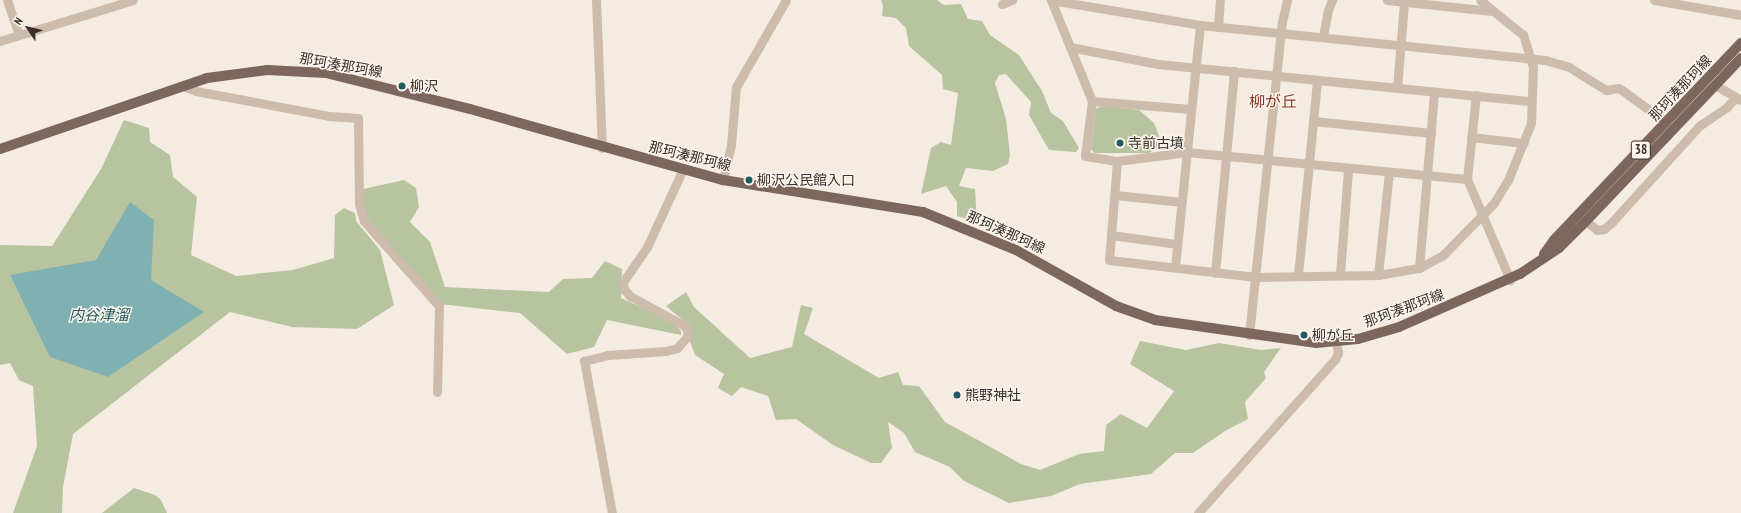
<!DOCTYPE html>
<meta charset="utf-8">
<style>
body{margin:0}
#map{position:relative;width:1741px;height:513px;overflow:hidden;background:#f4ebe1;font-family:"PT Sans Narrow","Noto Sans JP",sans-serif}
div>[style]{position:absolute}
.green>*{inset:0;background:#b8c4a0}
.water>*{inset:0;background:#7fb0b2}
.minor>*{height:9px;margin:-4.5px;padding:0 4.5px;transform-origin:4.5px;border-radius:4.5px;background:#cdbbac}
.major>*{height:10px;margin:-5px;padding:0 5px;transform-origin:5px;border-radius:5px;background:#7d675c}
.dots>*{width:11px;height:11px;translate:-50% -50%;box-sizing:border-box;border:2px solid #fbf5ee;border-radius:50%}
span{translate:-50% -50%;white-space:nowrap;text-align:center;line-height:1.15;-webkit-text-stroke:3px #fbf5ee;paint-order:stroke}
.shield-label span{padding:1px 3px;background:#fbf5ee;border:1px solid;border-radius:3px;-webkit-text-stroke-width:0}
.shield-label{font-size:13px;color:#3b302b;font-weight:700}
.street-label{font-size:14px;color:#3b302b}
.poi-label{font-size:14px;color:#3b302b}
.left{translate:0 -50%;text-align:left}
.water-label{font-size:15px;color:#1f5a5e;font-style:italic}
.quarter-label{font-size:16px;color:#8c3b22}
.north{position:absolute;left:8px;top:8px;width:40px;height:40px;-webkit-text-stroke:3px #fbf5ee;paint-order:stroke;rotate:305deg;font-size:11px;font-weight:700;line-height:16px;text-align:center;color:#3b302b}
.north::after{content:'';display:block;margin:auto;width:14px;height:18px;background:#3b302b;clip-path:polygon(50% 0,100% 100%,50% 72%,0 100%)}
</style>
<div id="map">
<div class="green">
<i style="clip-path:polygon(881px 0,937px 0,944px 5px,961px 4px,968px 19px,982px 21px,990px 35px,1019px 55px,1042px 91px,1051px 113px,1063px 121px,1079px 148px,1076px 152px,1049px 150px,1029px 115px,1031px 102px,1006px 74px,999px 75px,995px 83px,1006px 119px,1010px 155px,1008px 164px,993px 171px,966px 168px,959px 186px,975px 189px,977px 222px,957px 216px,957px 202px,946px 186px,921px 194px,931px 148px,941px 142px,951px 145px,958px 93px,943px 89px,942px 75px,909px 46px,906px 28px,896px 18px,882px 16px,883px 6px)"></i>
<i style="clip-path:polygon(1101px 106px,1139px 110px,1154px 123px,1162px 144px,1149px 153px,1094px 153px,1091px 149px,1096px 109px)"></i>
<i style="clip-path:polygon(124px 120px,149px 128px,150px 142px,170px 155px,173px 177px,197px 197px,191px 255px,236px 276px,293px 270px,334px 258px,335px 215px,344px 208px,355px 213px,356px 221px,380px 250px,394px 305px,357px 329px,292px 327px,230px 312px,73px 434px,63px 487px,62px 513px,13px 513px,37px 446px,33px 386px,19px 380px,10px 363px,0 365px,0 245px,52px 246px,101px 169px)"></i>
<i style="clip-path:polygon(404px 180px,416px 188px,419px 207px,410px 222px,430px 242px,445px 287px,549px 292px,563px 279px,592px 278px,605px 261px,622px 269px,621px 298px,673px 322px,681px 331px,681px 335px,607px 320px,594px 347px,567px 354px,520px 313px,440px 304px,367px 218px,362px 202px,363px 189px)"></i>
<i style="clip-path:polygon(686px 292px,694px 307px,750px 358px,792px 347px,801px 305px,813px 308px,804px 334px,879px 378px,898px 372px,903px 385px,919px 386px,945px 422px,1021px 464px,1040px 470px,1079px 454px,1104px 451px,1106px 425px,1121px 414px,1147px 428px,1174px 391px,1130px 364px,1140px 341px,1186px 350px,1219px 343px,1261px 350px,1281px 348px,1264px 372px,1266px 378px,1245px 402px,1248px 419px,1225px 431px,1193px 453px,1175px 453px,1151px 474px,1080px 484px,1051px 496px,1009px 503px,964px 481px,950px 467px,915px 452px,904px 433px,888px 422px,892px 448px,881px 463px,871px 463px,833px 445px,796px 419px,776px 420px,768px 396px,741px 387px,732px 396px,718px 388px,724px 374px,695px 355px,689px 339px,691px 327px,666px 306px)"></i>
<i style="clip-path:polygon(134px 488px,155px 495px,161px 500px,167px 513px,102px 513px)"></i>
</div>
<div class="water">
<i style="clip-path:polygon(130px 202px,154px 220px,151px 280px,204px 312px,108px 377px,50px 357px,10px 275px,96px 260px)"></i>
</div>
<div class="minor">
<i style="left:7px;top:0;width:36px;rotate:71deg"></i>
<i style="left:596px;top:0;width:148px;rotate:87.7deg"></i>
<i style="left:1051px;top:0;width:151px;rotate:9.5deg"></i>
<i style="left:1200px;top:25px;width:347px;rotate:5.8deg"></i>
<i style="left:1545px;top:60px;width:25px;rotate:16deg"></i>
<i style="left:1569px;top:67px;width:44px;rotate:31.9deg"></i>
<i style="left:1606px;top:90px;width:13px;rotate:-9deg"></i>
<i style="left:1619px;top:88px;width:58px;rotate:35.9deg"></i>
<i style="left:1051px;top:0;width:109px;rotate:67.9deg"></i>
<i style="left:1092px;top:101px;width:55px;rotate:97.3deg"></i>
<i style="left:1085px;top:156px;width:32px;rotate:9deg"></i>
<i style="left:1117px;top:161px;width:71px;rotate:-7.3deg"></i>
<i style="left:1187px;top:152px;width:281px;rotate:5.5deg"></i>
<i style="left:1387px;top:0;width:106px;rotate:6deg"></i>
<i style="left:1654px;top:0;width:88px;rotate:9.8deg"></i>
<i style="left:1002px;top:4px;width:11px;rotate:-22deg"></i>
<i style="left:1218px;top:27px;width:27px;rotate:-86deg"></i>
<i style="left:1323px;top:36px;width:26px;rotate:-79deg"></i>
<i style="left:1328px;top:10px;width:11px;rotate:-68deg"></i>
<i style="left:0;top:41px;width:139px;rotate:-17.1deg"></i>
<i style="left:1070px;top:47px;width:90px;rotate:10.9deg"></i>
<i style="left:1158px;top:64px;width:375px;rotate:5.7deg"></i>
<i style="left:1715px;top:85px;width:30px;rotate:30deg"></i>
<i style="left:183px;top:86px;width:14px;rotate:21deg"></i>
<i style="left:196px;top:91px;width:135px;rotate:10.6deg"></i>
<i style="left:329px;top:116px;width:29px;rotate:4deg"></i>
<i style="left:358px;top:118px;width:86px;rotate:89.3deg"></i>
<i style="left:359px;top:204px;width:18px;rotate:74deg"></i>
<i style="left:364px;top:221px;width:113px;rotate:48.6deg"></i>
<i style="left:439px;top:306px;width:86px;rotate:91.3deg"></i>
<i style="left:1397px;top:88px;width:85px;rotate:-85.3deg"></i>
<i style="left:1476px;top:95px;width:84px;rotate:96.1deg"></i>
<i style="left:1467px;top:179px;width:110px;rotate:66.9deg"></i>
<i style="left:1092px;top:101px;width:99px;rotate:4.6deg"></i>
<i style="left:1313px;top:121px;width:119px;rotate:5.8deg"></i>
<i style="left:1471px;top:137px;width:53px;rotate:6.5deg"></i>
<i style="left:1117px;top:161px;width:99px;rotate:94.6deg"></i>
<i style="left:1109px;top:260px;width:148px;rotate:6.6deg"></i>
<i style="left:1256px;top:277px;width:122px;rotate:-0.9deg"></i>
<i style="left:1378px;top:275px;width:42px;rotate:-9.7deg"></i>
<i style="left:1419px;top:268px;width:27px;rotate:-28deg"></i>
<i style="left:1443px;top:255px;width:73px;rotate:-45.6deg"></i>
<i style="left:1494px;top:203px;width:27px;rotate:-59deg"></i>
<i style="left:1508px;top:180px;width:61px;rotate:-68deg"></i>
<i style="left:1531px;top:123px;width:56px;rotate:-88deg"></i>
<i style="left:1533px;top:67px;width:34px;rotate:-107deg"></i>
<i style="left:1523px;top:35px;width:55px;rotate:-140.9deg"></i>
<i style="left:723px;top:180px;width:36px;rotate:-77deg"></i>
<i style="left:731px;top:145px;width:58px;rotate:-85.1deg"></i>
<i style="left:736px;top:87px;width:100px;rotate:-60.1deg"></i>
<i style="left:1115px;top:195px;width:67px;rotate:6deg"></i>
<i style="left:1586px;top:221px;width:14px;rotate:39deg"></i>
<i style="left:1597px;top:230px;width:7px;rotate:-8deg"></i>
<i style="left:1604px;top:229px;width:11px;rotate:-41deg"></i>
<i style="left:1612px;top:222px;width:130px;rotate:-47.8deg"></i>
<i style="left:1699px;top:126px;width:32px;rotate:-34deg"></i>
<i style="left:1726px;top:108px;width:12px;rotate:-48deg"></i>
<i style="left:1111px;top:235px;width:67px;rotate:7.8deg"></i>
<i style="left:1175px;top:267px;width:243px;rotate:-84.1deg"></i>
<i style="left:1419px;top:268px;width:177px;rotate:-85.1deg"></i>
<i style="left:1215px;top:273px;width:203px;rotate:-84.6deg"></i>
<i style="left:1340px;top:274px;width:105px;rotate:-85.6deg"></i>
<i style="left:1298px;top:275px;width:195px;rotate:-84.4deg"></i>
<i style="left:1378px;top:275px;width:104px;rotate:-83.9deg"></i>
<i style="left:1249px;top:335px;width:315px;rotate:-84deg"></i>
<i style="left:1282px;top:22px;width:23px;rotate:-77deg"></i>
<i style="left:612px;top:513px;width:155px;rotate:-100.4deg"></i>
<i style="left:584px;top:361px;width:25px;rotate:-14deg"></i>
<i style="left:608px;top:355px;width:58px;rotate:-3.9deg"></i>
<i style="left:666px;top:351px;width:11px;rotate:-15deg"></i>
<i style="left:677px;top:348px;width:15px;rotate:-48deg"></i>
<i style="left:687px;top:337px;width:5px;rotate:-79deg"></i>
<i style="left:688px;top:332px;width:7px;rotate:-117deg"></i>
<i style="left:685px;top:326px;width:63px;rotate:-151.4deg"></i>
<i style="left:630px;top:296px;width:9px;rotate:-131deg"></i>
<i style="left:624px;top:289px;width:7px;rotate:-98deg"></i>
<i style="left:623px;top:282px;width:42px;rotate:-55.6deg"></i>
<i style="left:647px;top:247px;width:86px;rotate:-65.2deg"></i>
<i style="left:1198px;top:513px;width:206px;rotate:-48.3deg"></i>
<i style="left:1335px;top:359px;width:7px;rotate:-63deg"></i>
<i style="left:1338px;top:353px;width:12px;rotate:-99deg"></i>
</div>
<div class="major">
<i style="left:0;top:149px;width:219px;rotate:-18.9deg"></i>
<i style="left:207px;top:78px;width:61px;rotate:-7.6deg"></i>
<i style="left:267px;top:70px;width:59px;rotate:2.9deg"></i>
<i style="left:326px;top:73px;width:148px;rotate:14deg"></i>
<i style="left:470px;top:109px;width:263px;rotate:15.7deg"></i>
<i style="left:723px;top:180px;width:203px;rotate:9.1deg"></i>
<i style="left:923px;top:212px;width:100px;rotate:22.2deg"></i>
<i style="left:1016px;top:250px;width:115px;rotate:29.2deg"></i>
<i style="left:1116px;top:306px;width:41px;rotate:19.7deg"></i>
<i style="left:1155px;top:320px;width:163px;rotate:8.1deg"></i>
<i style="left:1316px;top:343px;width:42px;rotate:-5.4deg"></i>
<i style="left:1358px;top:339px;width:43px;rotate:-16.3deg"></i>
<i style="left:1399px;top:327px;width:132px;rotate:-23.7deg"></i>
<i style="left:1520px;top:274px;width:47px;rotate:-33.7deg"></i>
<i style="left:1559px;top:248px;width:38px;rotate:-45deg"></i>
<i style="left:1586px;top:221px;width:225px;rotate:-46.4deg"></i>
<i style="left:1544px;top:254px;width:17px;rotate:-54deg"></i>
<i style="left:1554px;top:240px;width:272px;rotate:-46.5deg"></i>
</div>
<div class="dots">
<i style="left:402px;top:86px;background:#1f5a5e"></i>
<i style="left:1120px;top:143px;background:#1f5a5e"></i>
<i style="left:749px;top:180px;background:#1f5a5e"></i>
<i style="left:1304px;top:335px;background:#1f5a5e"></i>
<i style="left:957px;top:395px;background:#1f5a5e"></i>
</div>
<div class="shield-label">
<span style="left:1641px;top:150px">38</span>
</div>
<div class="street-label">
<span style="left:341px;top:65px;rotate:10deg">那珂湊那珂線</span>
<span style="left:1680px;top:88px;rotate:-47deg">那珂湊那珂線</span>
<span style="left:690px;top:156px;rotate:14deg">那珂湊那珂線</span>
<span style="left:1006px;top:232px;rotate:24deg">那珂湊那珂線</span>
<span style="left:1404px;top:308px;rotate:-20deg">那珂湊那珂線</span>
</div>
<div class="poi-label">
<span class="left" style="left:410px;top:86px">柳沢</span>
<span class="left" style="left:1128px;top:143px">寺前古墳</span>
<span class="left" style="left:757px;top:180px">柳沢公民館入口</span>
<span class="left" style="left:1312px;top:335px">柳が丘</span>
<span class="left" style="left:965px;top:395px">熊野神社</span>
</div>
<div class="water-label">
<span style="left:99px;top:315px">内谷津溜</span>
</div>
<div class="quarter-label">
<span style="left:1273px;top:101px">柳が丘</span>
</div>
<div class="north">N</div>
</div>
